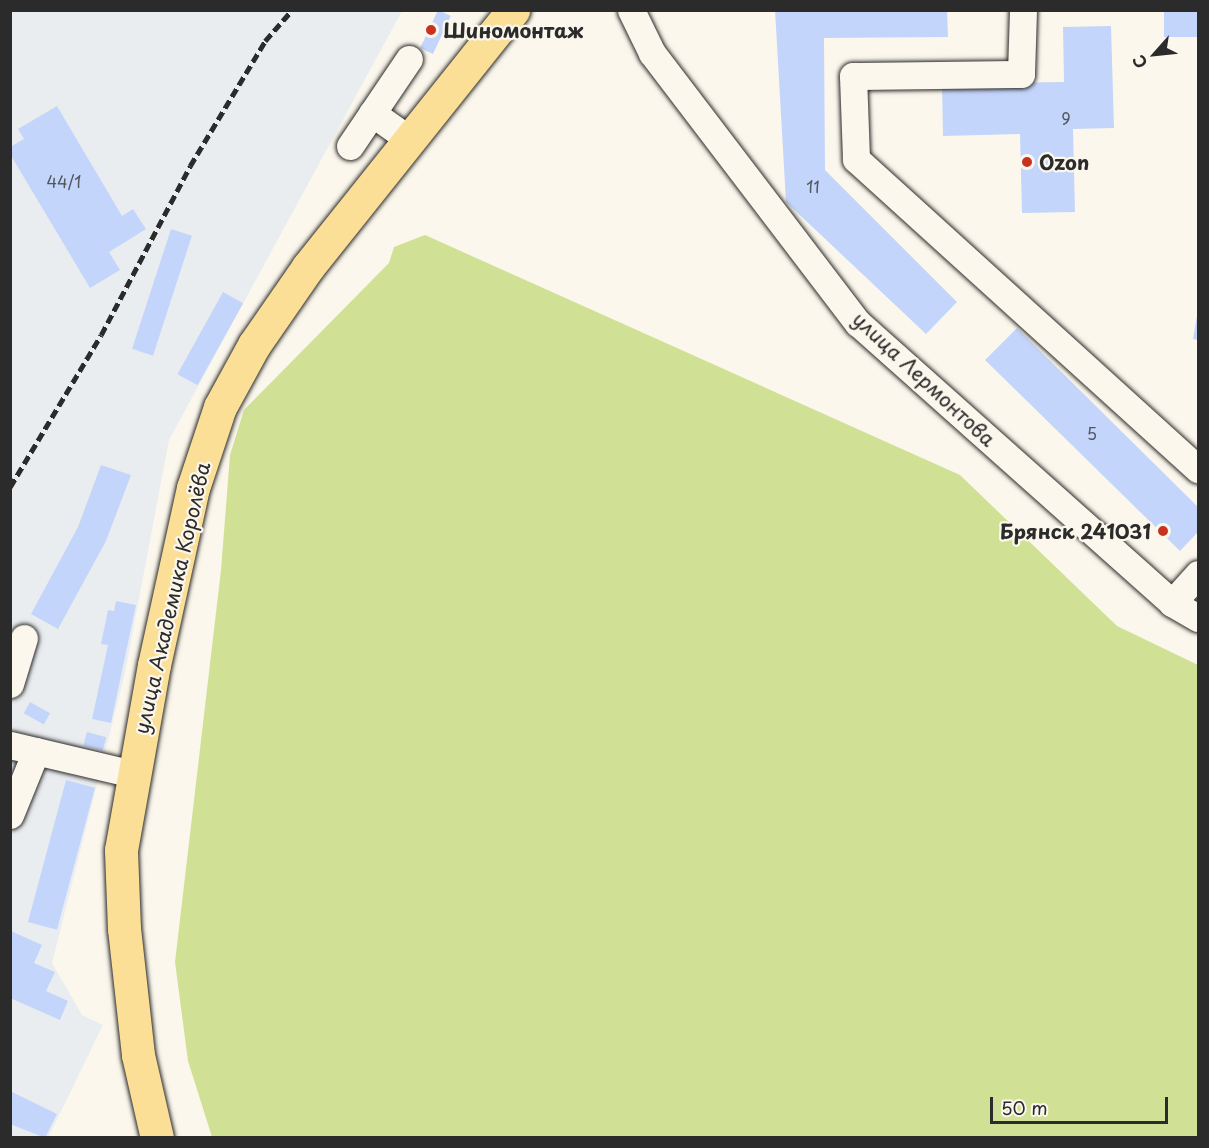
<!DOCTYPE html>
<meta charset="utf-8">
<style>
body{margin:0}
#map{position:relative;width:1209px;height:1148px;overflow:hidden;background:#fbf7ec;font-family:"Playpen Sans",sans-serif}
div>[style]{position:absolute}
.built>*{inset:0;background:#eaedf0}
.green>*{inset:0;background:#d0e195}
.building>*{inset:0;background:#c4d5fb;transform-origin:0 0}
.roads{filter:drop-shadow(0 0 2px #2b2b2b) drop-shadow(0 0 2px #2b2b2b)}
.minor>*{height:27px;margin:-13.5px;padding:0 13.5px;transform-origin:13.5px;border-radius:13.5px;background:#fbf7ec}
.major>*{height:33px;margin:-16.5px;padding:0 16.5px;transform-origin:16.5px;border-radius:16.5px;background:#fbdf96}
.rail>*{height:4.5px;margin-top:-2.25px;transform-origin:0;background:repeating-linear-gradient(90deg,#2b2b2b 0 9px,transparent 0 13.5px)}
.dots>*{width:16px;height:16px;translate:-50% -50%;box-sizing:border-box;border:3px solid #fbf7ec;border-radius:50%}
span{translate:-50% -50%;white-space:nowrap;text-align:center;line-height:1.15;-webkit-text-stroke:4.5px #fbf7ec;paint-order:stroke}
.number-label{font-size:16px;color:#51565f}
.number-label span{-webkit-text-stroke-width:0}
.poi-label{font-size:20px;color:#2b2b2b;font-weight:700}
.left{translate:0 -50%;text-align:left}
.right{translate:-100% -50%;text-align:right}
.street-label{font-size:20px;color:#2b2b2b}
.frame{position:absolute;inset:0;border:12px solid #2b2b2b;pointer-events:none}
.north{position:absolute;left:1125px;top:24px;width:60px;height:60px;-webkit-text-stroke:4px #fbf7ec;paint-order:stroke;rotate:243deg;font-size:16px;font-weight:700;line-height:24px;text-align:center;color:#2b2b2b}
.north::after{content:'';display:block;margin:auto;width:21px;height:27px;background:#2b2b2b;clip-path:polygon(50% 0,100% 100%,50% 72%,0 100%)}
.scale{position:absolute;left:990px;top:1097px;width:178px;height:27px;box-sizing:border-box;border:3px solid #2b2b2b;border-top:0;padding-left:8px;font-size:18px;line-height:21px;white-space:nowrap;color:#2b2b2b;-webkit-text-stroke:4px #fbf7ec;paint-order:stroke}
</style>
<div id="map">
<div class="built">
<i style="clip-path:polygon(10px 11px,402px 11px,169px 440px,125px 673px,52px 963px,82px 1015px,103px 1025px,48px 1138px,10px 1137px)"></i>
</div>
<div class="green">
<i style="clip-path:polygon(425px 235px,960px 475px,1117px 626px,1198px 665px,1198px 1137px,212px 1137px,188px 1061px,175px 962px,221px 570px,230px 455px,244px 410px,389px 263px,394px 247px)"></i>
</div>
<div class="building">
<i style="left:438px;top:10px;width:14px;height:42px;rotate:25deg"></i>
<i style="clip-path:polygon(775px 10px,947px 10px,948px 37px,824px 38px,825px 170px,957px 302px,926px 334px,786px 202px)"></i>
<i style="left:1164px;top:10px;width:34px;height:27px"></i>
<i style="clip-path:polygon(1111px 26px,1114px 128px,1073px 129px,1075px 212px,1022px 213px,1020px 134px,943px 136px,942px 84px,1064px 82px,1063px 27px)"></i>
<i style="clip-path:polygon(57px 106px,122px 216px,133px 209px,146px 229px,109px 252px,120px 270px,90px 288px,10px 154px,10px 147px,24px 139px,18px 129px)"></i>
<i style="left:171px;top:229px;width:22px;height:126px;rotate:18deg"></i>
<i style="left:223px;top:292px;width:23px;height:94px;rotate:29deg"></i>
<i style="clip-path:polygon(1197px 316px,1198px 316px,1198px 340px,1193px 339px)"></i>
<i style="clip-path:polygon(1017px 328px,1198px 507px,1198px 532px,1180px 551px,985px 360px)"></i>
<i style="clip-path:polygon(101px 465px,131px 475px,106px 541px,58px 629px,31px 614px,78px 527px)"></i>
<i style="clip-path:polygon(116px 601px,136px 605px,111px 723px,92px 719px,108px 645px,101px 644px,108px 610px,114px 611px)"></i>
<i style="left:30px;top:702px;width:23px;height:13px;rotate:29deg"></i>
<i style="left:87px;top:732px;width:20px;height:14px;rotate:15deg"></i>
<i style="left:66px;top:780px;width:30px;height:147px;rotate:15deg"></i>
<i style="clip-path:polygon(11px 931px,42px 945px,34px 963px,55px 972px,46px 991px,68px 1001px,60px 1020px,10px 998px)"></i>
<i style="clip-path:polygon(10px 1091px,57px 1114px,45px 1138px,10px 1124px)"></i>
</div>
<div class="roads">
<div class="minor">
<i style="left:631px;top:10px;width:48px;rotate:64deg"></i>
<i style="left:652px;top:53px;width:340px;rotate:52.7deg"></i>
<i style="left:858px;top:323px;width:421px;rotate:41.7deg"></i>
<i style="left:1172px;top:603px;width:30px;rotate:30deg"></i>
<i style="left:1023px;top:10px;width:64px;rotate:91.8deg"></i>
<i style="left:1021px;top:74px;width:168px;rotate:179.3deg"></i>
<i style="left:853px;top:76px;width:83px;rotate:87.9deg"></i>
<i style="left:856px;top:159px;width:462px;rotate:42.2deg"></i>
<i style="left:372px;top:113px;width:47px;rotate:35.4deg"></i>
<i style="left:350px;top:146px;width:105px;rotate:-55.9deg"></i>
<i style="left:1172px;top:603px;width:39px;rotate:-48deg"></i>
<i style="left:10px;top:684px;width:48px;rotate:-73.1deg"></i>
<i style="left:10px;top:745px;width:126px;rotate:13.3deg"></i>
<i style="left:10px;top:815px;width:69px;rotate:-67.9deg"></i>
</div>
<div class="major">
<i style="left:157px;top:1138px;width:85px;rotate:-102.9deg"></i>
<i style="left:138px;top:1055px;width:127px;rotate:-96.3deg"></i>
<i style="left:124px;top:929px;width:79px;rotate:-92.2deg"></i>
<i style="left:121px;top:850px;width:188px;rotate:-79.9deg"></i>
<i style="left:154px;top:665px;width:181px;rotate:-77.6deg"></i>
<i style="left:193px;top:488px;width:85px;rotate:-71.6deg"></i>
<i style="left:220px;top:407px;width:71px;rotate:-61.3deg"></i>
<i style="left:254px;top:345px;width:95px;rotate:-55.3deg"></i>
<i style="left:308px;top:267px;width:329px;rotate:-51.4deg"></i>
</div>
</div>
<div class="rail">
<i style="left:10px;top:487px;width:177px;rotate:-59.1deg"></i>
<i style="left:101px;top:335px;width:191px;rotate:-62.2deg"></i>
<i style="left:190px;top:166px;width:146px;rotate:-59deg"></i>
<i style="left:265px;top:41px;width:41px;rotate:-48.9deg"></i>
</div>
<div class="dots">
<i style="left:431px;top:30px;background:#c8321e"></i>
<i style="left:1027px;top:162px;background:#c8321e"></i>
<i style="left:1163px;top:531px;background:#c8321e"></i>
</div>
<div class="number-label">
<span style="left:1066px;top:118px">9</span>
<span style="left:64px;top:181px">44/1</span>
<span style="left:813px;top:186px">11</span>
<span style="left:1092px;top:433px">5</span>
</div>
<div class="poi-label">
<span class="left" style="left:443px;top:30px">Шиномонтаж</span>
<span class="left" style="left:1039px;top:162px">Ozon</span>
<span class="right" style="left:1151px;top:531px">Брянск 241031</span>
</div>
<div class="street-label">
<span style="left:924px;top:379px;rotate:43deg">улица Лермонтова</span>
<span style="left:172px;top:598px;rotate:-77deg">улица Академика Королёва</span>
</div>
<div class="frame"></div>
<div class="north">С</div>
<div class="scale">50 m</div>
</div>
